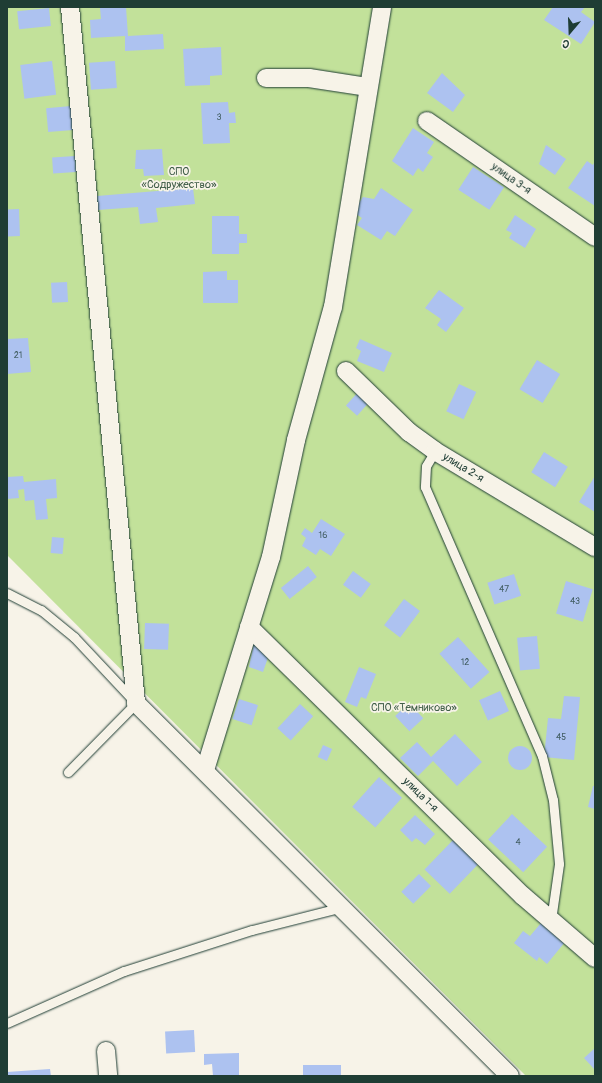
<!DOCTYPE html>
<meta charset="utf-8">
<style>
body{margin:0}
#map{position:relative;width:602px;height:1083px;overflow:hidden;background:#f7f3e8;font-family:Pangolin,sans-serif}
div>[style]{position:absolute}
.green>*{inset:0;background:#c2e19a}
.building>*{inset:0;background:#adc2f0;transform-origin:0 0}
.round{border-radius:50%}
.roads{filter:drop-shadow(0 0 1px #1f3d34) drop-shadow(0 0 1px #1f3d34)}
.service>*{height:9px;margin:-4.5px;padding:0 4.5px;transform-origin:4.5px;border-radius:4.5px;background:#f7f3e8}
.minor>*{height:18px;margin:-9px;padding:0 9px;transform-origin:9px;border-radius:9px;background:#f7f3e8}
span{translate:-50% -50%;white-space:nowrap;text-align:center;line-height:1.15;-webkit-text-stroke:3.5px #f7f3e8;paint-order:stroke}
.number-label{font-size:9px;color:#425e63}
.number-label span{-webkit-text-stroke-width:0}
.park-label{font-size:11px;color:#405e48}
.street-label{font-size:11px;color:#1f3d34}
.frame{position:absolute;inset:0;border:8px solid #1f3d34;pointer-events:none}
.north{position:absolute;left:550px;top:12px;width:40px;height:40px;-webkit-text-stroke:3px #f7f3e8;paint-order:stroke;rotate:199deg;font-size:11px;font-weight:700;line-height:16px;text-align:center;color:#1f3d34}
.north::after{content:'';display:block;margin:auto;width:14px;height:18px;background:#1f3d34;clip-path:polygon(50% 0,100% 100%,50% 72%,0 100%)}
</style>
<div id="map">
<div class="green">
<i style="clip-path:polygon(7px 7px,595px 7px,595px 1076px,526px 1076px,7px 555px)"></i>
</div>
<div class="building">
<i style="clip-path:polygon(126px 7px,128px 36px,163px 34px,164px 49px,125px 51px,125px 36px,91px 38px,90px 20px,101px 19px,100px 8px)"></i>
<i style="clip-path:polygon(553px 7px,585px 7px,581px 12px,595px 22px,581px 44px,544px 20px)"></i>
<i style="left:49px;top:8px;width:18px;height:32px;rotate:84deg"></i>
<i style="clip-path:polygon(221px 47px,222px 75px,210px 76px,210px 85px,185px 86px,183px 49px)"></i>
<i style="left:52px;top:61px;width:34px;height:32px;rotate:83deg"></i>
<i style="left:115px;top:61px;width:27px;height:26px;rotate:86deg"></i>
<i style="clip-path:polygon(442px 73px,465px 95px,453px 112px,427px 93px)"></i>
<i style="clip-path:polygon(228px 102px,229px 113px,235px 112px,236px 123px,229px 123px,230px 143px,203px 144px,201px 103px)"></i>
<i style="left:71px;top:106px;width:24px;height:25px;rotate:85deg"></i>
<i style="clip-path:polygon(413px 128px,434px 142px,427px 153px,433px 157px,423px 172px,418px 168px,413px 176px,392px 161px)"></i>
<i style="clip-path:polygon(546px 145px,566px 159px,555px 175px,539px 164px)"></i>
<i style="clip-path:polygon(162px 149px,164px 175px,144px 176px,143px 169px,135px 169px,136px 150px)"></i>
<i style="left:75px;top:156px;width:16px;height:23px;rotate:86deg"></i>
<i style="clip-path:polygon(587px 161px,593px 165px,595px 161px,595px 206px,568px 188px)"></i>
<i style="left:473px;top:167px;width:37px;height:27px;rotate:33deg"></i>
<i style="clip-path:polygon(193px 188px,195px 204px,156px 208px,158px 222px,140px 224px,138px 207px,98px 210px,97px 196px)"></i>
<i style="clip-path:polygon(381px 188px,413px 210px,395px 236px,387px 231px,381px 240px,357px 225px,362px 218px,353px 212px,363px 197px,374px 199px)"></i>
<i style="left:19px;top:209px;width:27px;height:12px;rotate:88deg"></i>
<i style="clip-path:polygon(515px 215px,536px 229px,525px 248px,509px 238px,512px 233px,506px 230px)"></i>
<i style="clip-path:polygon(212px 216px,239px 216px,239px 234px,247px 234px,247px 243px,239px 243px,239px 254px,212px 254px)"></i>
<i style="clip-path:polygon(227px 271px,227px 280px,238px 280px,238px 303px,203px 303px,203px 272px)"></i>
<i style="left:67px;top:282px;width:20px;height:16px;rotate:87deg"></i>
<i style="clip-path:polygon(439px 290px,464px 308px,446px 332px,437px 325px,441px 319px,425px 308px)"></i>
<i style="clip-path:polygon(28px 338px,31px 372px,7px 374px,7px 339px)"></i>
<i style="clip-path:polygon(360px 339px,392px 353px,384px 372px,357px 361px,361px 351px,356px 348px)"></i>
<i style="left:537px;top:360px;width:27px;height:34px;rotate:31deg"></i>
<i style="left:459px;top:384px;width:19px;height:30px;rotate:25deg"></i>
<i style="left:360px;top:390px;width:15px;height:21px;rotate:42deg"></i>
<i style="left:544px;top:452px;width:28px;height:24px;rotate:32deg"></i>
<i style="clip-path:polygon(23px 476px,24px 482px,56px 479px,57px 498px,46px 499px,48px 519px,36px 520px,34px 500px,25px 501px,24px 489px,18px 490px,19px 498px,7px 499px,7px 477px)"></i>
<i style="clip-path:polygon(595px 476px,595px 512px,579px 502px)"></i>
<i style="clip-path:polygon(321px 519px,345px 534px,331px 556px,320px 549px,316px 555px,302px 546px,306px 538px,301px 534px,305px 528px,312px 533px)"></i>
<i style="left:52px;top:537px;width:12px;height:16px;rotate:5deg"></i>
<i style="left:308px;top:566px;width:14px;height:35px;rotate:51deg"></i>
<i style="left:353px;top:571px;width:22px;height:17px;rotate:36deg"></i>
<i style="left:514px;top:574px;width:23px;height:28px;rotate:72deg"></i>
<i style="left:566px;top:581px;width:28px;height:34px;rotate:17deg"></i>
<i style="left:404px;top:599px;width:20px;height:33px;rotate:37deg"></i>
<i style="left:145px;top:623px;width:24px;height:26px;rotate:2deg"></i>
<i style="left:537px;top:636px;width:33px;height:20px;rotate:85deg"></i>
<i style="left:458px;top:637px;width:47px;height:25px;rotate:48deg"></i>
<i style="clip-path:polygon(254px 643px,271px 649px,263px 672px,249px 667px)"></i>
<i style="clip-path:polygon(359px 667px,376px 674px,366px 699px,361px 697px,357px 707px,345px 702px)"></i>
<i style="left:500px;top:691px;width:22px;height:23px;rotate:66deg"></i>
<i style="clip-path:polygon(564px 696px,580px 697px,574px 760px,544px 757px,548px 718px,561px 719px)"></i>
<i style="left:239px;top:699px;width:20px;height:21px;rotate:18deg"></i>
<i style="left:409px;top:703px;width:21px;height:19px;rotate:47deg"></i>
<i style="left:300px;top:704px;width:18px;height:33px;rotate:43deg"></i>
<i style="clip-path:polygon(455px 734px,482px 762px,457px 786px,433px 761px,418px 776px,400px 758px,417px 742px,431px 757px)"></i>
<i style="left:323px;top:745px;width:10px;height:13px;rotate:24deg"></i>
<i class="round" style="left:508px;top:746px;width:24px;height:24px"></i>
<i style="left:379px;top:777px;width:31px;height:40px;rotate:42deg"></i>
<i style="clip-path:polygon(593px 786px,595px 786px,595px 809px,588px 807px)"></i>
<i style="left:512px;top:814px;width:48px;height:35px;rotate:43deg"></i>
<i style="clip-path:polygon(415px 815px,435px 834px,425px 845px,416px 838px,412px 842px,400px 830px)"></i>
<i style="left:453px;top:840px;width:35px;height:41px;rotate:44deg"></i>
<i style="left:419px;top:874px;width:17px;height:25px;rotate:45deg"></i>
<i style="clip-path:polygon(541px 923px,565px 942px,547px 964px,539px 957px,537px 961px,514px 943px,523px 931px,530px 936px)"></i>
<i style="left:194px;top:1030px;width:22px;height:29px;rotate:87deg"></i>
<i style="clip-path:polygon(595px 1048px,595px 1070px,584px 1058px)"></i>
<i style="clip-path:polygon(239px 1053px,239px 1076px,213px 1076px,212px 1064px,204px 1065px,204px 1054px)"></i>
<i style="left:303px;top:1065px;width:38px;height:11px"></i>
<i style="clip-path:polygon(50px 1069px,51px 1076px,7px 1076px,7px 1072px)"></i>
</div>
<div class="roads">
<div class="service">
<i style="left:435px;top:451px;width:17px;rotate:121deg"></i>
<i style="left:426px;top:466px;width:21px;rotate:93deg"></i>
<i style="left:425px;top:487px;width:293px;rotate:66.5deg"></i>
<i style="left:542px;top:756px;width:45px;rotate:76deg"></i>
<i style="left:553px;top:800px;width:64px;rotate:84.6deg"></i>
<i style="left:559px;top:864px;width:57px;rotate:98.1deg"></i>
<i style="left:7px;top:593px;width:38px;rotate:27deg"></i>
<i style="left:41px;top:610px;width:43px;rotate:39.3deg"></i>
<i style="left:74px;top:637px;width:91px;rotate:46.8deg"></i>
<i style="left:136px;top:703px;width:97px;rotate:134.6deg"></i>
<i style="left:7px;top:1023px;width:128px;rotate:-24deg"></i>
<i style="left:124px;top:971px;width:134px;rotate:-17.8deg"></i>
<i style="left:252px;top:930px;width:94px;rotate:-14.2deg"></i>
</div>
<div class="minor">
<i style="left:70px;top:7px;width:699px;rotate:84.58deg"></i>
<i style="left:136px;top:703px;width:528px;rotate:44.92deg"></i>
<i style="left:266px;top:78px;width:43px"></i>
<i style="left:309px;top:78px;width:60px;rotate:8.7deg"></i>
<i style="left:427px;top:121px;width:204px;rotate:34.6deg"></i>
<i style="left:346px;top:371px;width:88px;rotate:44.1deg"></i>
<i style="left:409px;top:432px;width:32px;rotate:36deg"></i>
<i style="left:435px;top:451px;width:187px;rotate:31deg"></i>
<i style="left:249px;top:627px;width:384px;rotate:44.5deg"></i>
<i style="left:523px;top:896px;width:95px;rotate:40.7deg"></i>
<i style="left:205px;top:770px;width:223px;rotate:-72.8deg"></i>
<i style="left:271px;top:557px;width:120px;rotate:-77.9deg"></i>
<i style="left:296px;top:440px;width:138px;rotate:-74.5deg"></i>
<i style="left:333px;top:307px;width:304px;rotate:-80.7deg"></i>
<i style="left:106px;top:1051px;width:25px;rotate:85deg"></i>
</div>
</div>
<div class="number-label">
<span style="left:219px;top:118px">3</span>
<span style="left:18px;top:356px">21</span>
<span style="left:323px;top:536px">16</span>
<span style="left:504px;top:590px">47</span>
<span style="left:575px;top:602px">43</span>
<span style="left:465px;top:663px">12</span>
<span style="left:561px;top:738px">45</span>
<span style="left:518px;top:843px">4</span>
</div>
<div class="park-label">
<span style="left:179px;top:179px">СПО<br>«Содружество»</span>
<span style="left:414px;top:708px">СПО «Темниково»</span>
</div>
<div class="street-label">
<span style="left:511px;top:179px;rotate:35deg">улица 3-я</span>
<span style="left:463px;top:468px;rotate:31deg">улица 2-я</span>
<span style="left:420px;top:795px;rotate:44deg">улица 1-я</span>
</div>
<div class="frame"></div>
<div class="north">С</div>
</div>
